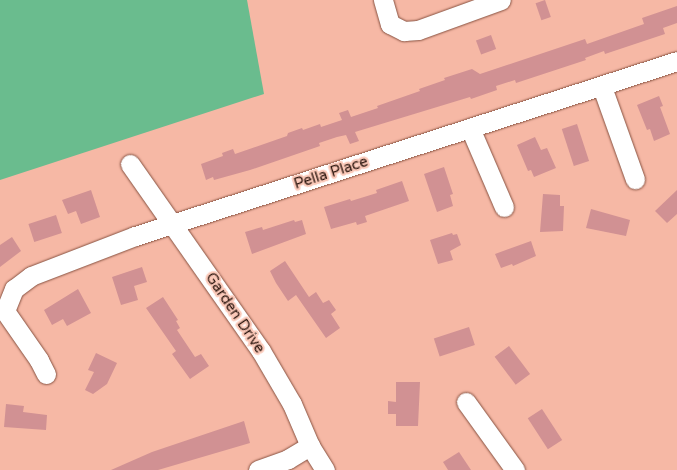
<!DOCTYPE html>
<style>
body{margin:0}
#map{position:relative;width:677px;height:470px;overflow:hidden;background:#f6b8a5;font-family:"Varela Round",sans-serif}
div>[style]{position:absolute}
.green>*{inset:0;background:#6abc8e}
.building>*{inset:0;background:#d19193;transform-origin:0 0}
.roads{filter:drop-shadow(0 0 1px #875241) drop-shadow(0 0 1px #875241)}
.minor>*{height:19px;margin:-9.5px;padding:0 9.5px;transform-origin:9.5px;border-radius:9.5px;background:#fff}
span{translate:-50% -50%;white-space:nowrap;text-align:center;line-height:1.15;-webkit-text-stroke:4.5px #fbc9b9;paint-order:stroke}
.street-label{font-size:15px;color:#27120b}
</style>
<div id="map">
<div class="green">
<i style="clip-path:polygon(0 0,247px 0,264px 94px,0 180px)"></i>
</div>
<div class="building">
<i style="left:545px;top:0;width:18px;height:10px;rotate:71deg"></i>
<i style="clip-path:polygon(677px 6px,677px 23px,663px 28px,665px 34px,605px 54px,604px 51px,585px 58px,586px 60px,516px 83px,515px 80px,496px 86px,497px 90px,471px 99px,470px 97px,355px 132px,359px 141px,350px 144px,346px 135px,337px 137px,319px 143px,320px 146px,250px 170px,214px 180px,213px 177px,206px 180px,201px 164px,223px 156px,222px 153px,233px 149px,235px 154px,287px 136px,288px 133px,302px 128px,303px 130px,320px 124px,321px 127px,342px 120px,339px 113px,348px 110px,351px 117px,378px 108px,377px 106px,420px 91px,419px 89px,445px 80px,444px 78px,472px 69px,480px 74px,585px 39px,587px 44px,644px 24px,642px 18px)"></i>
<i style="left:491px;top:35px;width:15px;height:16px;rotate:70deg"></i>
<i style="clip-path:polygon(659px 96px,663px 106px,660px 107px,670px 134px,654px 141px,650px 129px,647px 130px,637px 105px)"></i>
<i style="left:577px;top:124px;width:39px;height:16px;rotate:72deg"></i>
<i style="clip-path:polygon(535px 137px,541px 150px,547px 148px,556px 168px,534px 177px,531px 170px,528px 171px,517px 145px)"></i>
<i style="clip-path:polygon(444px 167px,453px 194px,450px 195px,453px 206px,437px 212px,424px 174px)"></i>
<i style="clip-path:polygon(402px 181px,409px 201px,365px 216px,367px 222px,357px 225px,356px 222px,331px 229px,324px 207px,350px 199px,351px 201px,377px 193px,376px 190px)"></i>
<i style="clip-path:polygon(91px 190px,100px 217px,81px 224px,76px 211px,68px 214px,62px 200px)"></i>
<i style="clip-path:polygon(677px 190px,677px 214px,667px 223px,655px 211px)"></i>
<i style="clip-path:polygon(543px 194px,560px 195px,560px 206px,564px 206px,563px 231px,540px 232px)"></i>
<i style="clip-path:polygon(591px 209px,630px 220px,626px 236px,586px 228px)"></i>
<i style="left:56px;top:215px;width:19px;height:29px;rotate:72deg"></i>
<i style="clip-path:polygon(294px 220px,295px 222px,302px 220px,306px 234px,252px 254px,245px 232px,262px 227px,263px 230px)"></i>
<i style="clip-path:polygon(452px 233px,453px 235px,457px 234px,461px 245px,450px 251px,453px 260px,438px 264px,430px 240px)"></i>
<i style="clip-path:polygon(12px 237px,21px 251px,0 267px,0 245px)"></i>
<i style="clip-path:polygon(531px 241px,536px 256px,513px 266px,512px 264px,501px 268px,495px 254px)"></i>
<i style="clip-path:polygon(285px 261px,309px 297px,316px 292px,323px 303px,329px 300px,336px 310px,331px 314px,340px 328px,326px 338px,296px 295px,288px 301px,276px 283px,270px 271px)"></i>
<i style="clip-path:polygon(142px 267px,147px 282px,134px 286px,138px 300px,121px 305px,112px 277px)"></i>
<i style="clip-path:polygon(78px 289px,91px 313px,67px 326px,63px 319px,52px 325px,44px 310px)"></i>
<i style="clip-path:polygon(163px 297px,178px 320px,176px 321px,180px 328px,177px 330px,195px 357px,201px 354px,209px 366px,190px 379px,172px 354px,176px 351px,146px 308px)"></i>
<i style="left:469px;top:327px;width:19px;height:37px;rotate:72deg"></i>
<i style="left:509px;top:346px;width:35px;height:18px;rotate:53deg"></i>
<i style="clip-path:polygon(96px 353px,117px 363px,107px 384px,93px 394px,85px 390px,94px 372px,88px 370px)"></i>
<i style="clip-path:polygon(396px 382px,420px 382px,418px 426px,396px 426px,396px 414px,388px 414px,388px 401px,396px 402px)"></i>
<i style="clip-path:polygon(6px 404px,24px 406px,23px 412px,47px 415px,46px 430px,4px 427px)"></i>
<i style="left:542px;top:409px;width:37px;height:17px;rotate:57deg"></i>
<i style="clip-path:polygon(244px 421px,250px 443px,158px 470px,111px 470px,152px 452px)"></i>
<i style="clip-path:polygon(459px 452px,471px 470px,448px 470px,443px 462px)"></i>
</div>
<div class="roads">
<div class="minor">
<i style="left:383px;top:0;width:25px;rotate:74deg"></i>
<i style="left:390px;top:24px;width:16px;rotate:27deg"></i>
<i style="left:404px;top:31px;width:14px;rotate:-4deg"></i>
<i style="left:418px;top:30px;width:88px;rotate:-19.9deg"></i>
<i style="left:602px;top:87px;width:98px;rotate:70.3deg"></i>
<i style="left:470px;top:128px;width:86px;rotate:66.7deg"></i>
<i style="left:130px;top:164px;width:228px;rotate:55deg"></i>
<i style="left:261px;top:351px;width:61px;rotate:59.7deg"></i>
<i style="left:292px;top:404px;width:46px;rotate:66.8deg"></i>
<i style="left:310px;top:446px;width:28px;rotate:58deg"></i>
<i style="left:46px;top:374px;width:16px;rotate:-117deg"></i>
<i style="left:39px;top:360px;width:60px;rotate:-124.8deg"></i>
<i style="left:5px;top:311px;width:24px;rotate:-68deg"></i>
<i style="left:14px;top:289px;width:21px;rotate:-37deg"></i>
<i style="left:31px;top:276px;width:111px;rotate:-21deg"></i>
<i style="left:135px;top:236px;width:570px;rotate:-17.89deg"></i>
<i style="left:466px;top:402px;width:84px;rotate:54.2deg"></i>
<i style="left:258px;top:470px;width:32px;rotate:-20deg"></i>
<i style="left:288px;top:459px;width:26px;rotate:-31deg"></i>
</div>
</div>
<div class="street-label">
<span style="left:331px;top:173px;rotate:-18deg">Pella Place</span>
<span style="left:235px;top:313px;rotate:56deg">Garden Drive</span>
</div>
</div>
